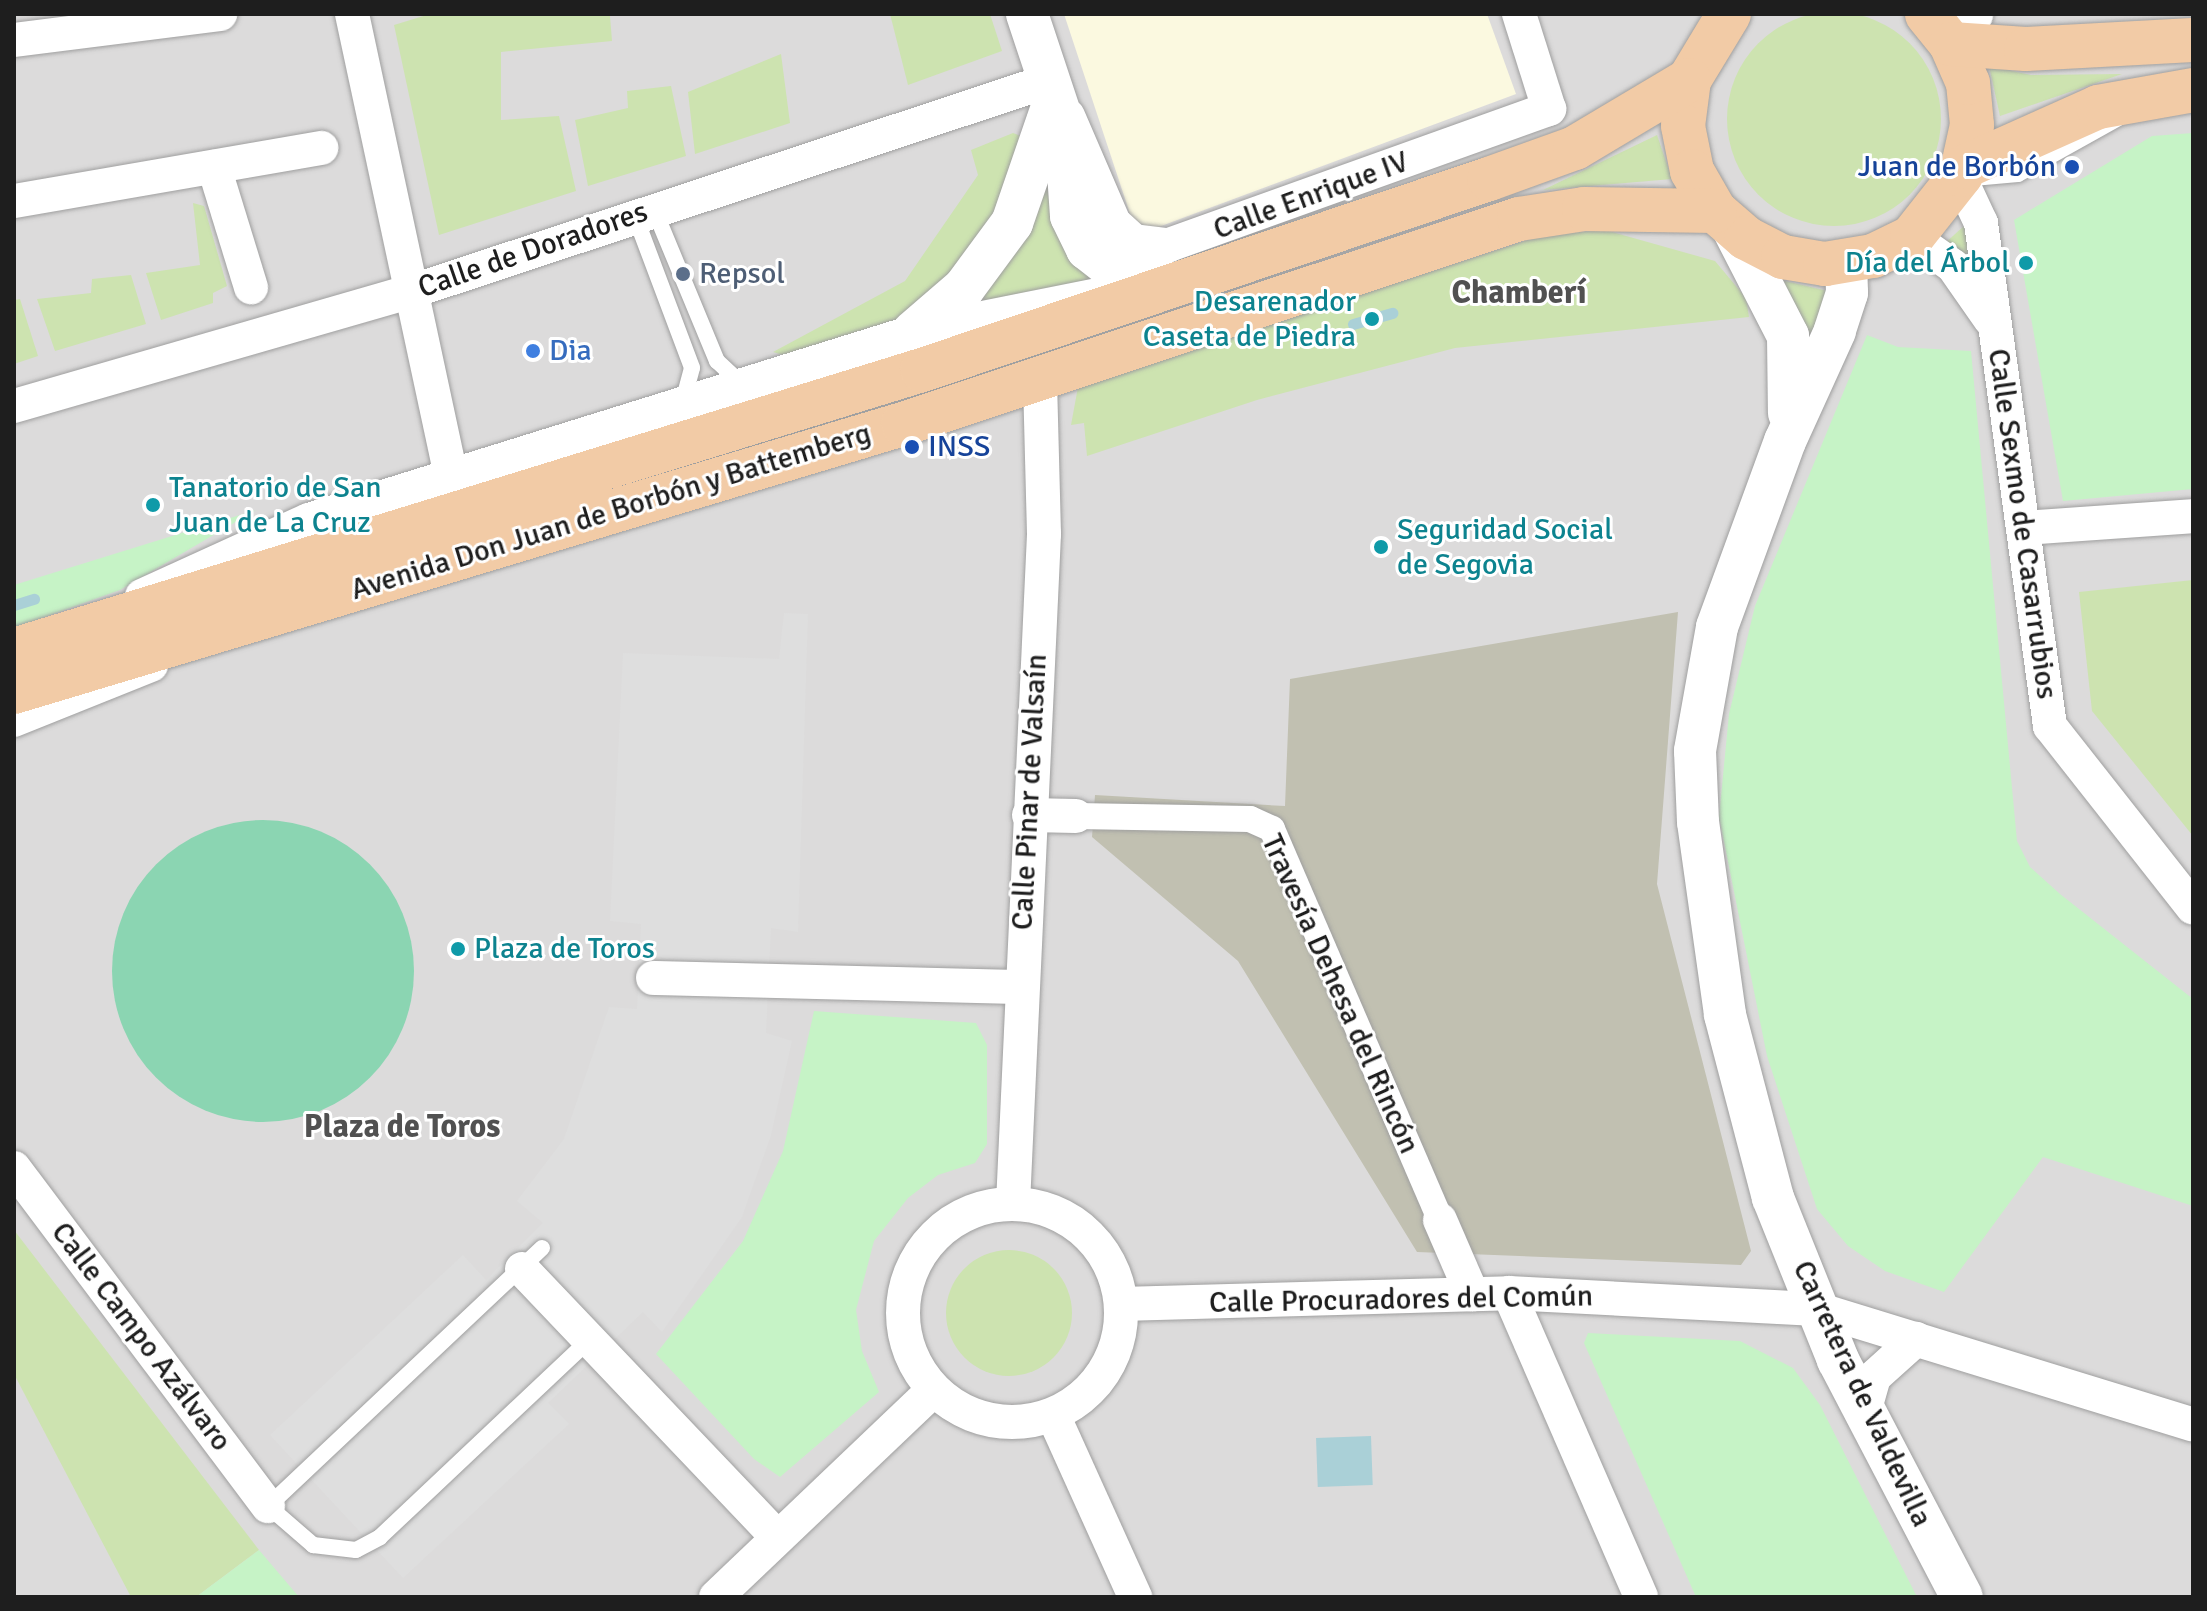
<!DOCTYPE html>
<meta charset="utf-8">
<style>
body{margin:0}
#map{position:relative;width:2207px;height:1611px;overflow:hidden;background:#eeeae5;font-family:Signika,sans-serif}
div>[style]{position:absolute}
.residential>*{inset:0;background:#dcdbdb;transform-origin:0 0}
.education>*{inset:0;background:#fbf9e0}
.construction>*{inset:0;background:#c1c0b1}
.grass>*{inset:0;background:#cde3b0}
.round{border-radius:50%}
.park>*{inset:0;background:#c6f3c6}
.pitch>*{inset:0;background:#8bd5b2}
.parking>*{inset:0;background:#dedede}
.water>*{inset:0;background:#aad0d7;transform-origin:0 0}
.stream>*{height:11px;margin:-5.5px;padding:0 5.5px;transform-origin:5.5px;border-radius:5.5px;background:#aad0d7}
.roads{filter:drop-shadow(0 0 2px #9f9f9f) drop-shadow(0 0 2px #9f9f9f)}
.service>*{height:16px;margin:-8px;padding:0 8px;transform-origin:8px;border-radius:8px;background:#fff}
.pedestrian>*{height:26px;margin:-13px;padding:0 13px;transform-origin:13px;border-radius:13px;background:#fff}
.minor>*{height:34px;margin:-17px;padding:0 17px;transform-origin:17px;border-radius:17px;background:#fff}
.minor>.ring{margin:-17px;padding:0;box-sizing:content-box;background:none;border:34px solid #fff;border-radius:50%}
.tertiary>*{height:42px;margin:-21px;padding:0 21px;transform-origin:21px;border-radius:21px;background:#fff}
.primary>*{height:44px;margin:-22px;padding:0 22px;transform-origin:22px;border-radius:22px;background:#f2cba6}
.dots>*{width:22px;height:22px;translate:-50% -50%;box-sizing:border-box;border:4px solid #fff;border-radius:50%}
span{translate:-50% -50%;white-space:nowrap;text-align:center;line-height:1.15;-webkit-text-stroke:6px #fff;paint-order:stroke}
.transit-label{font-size:30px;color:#164399}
.right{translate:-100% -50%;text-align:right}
.left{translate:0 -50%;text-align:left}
.street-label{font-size:30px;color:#1e1e1e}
.culture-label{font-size:30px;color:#0d838f}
.service-label{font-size:30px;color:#4e5e75}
.shop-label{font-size:30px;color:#366cbe}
.neighbourhood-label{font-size:32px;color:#515151;font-weight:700}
.frame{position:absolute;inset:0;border:16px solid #1e1e1e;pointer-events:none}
</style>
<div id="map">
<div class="residential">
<i style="left:14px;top:14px;width:2179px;height:1583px"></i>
</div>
<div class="education">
<i style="clip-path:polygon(1064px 14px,1487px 14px,1516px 94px,1137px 235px)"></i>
</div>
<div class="construction">
<i style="clip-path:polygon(1678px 612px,1657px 884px,1751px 1251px,1741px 1265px,1417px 1252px,1238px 961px,1092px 837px,1095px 795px,1285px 806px,1290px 679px)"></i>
</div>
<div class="grass">
<i class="round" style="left:1727px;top:12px;width:214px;height:214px"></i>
<i style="clip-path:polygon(430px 14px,630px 14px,610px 16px,612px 41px,501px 52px,501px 120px,559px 116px,576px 191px,439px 235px,394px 25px)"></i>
<i style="clip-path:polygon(890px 14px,990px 14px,1002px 51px,908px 85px)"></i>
<i style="clip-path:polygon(781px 54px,790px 123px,695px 154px,688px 92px)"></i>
<i style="clip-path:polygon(1989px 66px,2031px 75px,2122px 74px,2000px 116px)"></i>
<i style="clip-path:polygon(671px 86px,686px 156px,588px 186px,575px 120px,628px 108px,627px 91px)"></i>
<i style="clip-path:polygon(1013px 133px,1028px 139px,1022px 175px,957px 271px,906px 315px,851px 341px,796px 359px,773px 352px,905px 281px,978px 175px,971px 150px)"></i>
<i style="clip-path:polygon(1657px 135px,1672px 179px,1543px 190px)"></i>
<i style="clip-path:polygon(1058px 160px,1103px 279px,962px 310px,1031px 223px)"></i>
<i style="clip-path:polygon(193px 203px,204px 206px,227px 286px,213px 293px,213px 303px,161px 320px,146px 273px,200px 265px)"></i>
<i style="clip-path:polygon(1965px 225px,1980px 281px,1943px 245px)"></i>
<i style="clip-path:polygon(1605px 230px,1715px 261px,1746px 298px,1749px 317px,1455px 348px,1257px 400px,1087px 456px,1084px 423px,1071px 425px,1078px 387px,1543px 235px)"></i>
<i style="clip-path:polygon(131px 275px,146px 324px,55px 351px,37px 299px,91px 293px,92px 279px)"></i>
<i style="clip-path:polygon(1768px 277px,1832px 292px,1809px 364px)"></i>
<i style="clip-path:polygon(20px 299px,38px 356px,14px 364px,14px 300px)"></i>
<i style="clip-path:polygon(2193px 580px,2193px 836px,2092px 711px,2079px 592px)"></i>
<i style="clip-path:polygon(14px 1230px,259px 1550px,196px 1597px,131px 1597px,14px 1374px)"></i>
<i class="round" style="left:946px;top:1250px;width:126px;height:126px"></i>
</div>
<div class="park">
<i style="clip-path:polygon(2193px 133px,2193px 489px,2063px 501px,2014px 220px,2152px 136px)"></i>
<i style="clip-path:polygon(1867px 335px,1898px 347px,1971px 351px,2017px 841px,2030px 867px,2060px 894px,2193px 999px,2193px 1206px,2043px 1157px,1944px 1292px,1885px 1271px,1848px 1246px,1817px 1209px,1767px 1056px,1719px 817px,1729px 714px,1755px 606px)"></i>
<i style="clip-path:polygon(256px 510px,120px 590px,14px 628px,14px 585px)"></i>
<i style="clip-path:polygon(814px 1011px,976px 1023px,987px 1045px,987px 1144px,975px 1163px,938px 1175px,908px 1198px,874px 1241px,856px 1310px,862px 1351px,879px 1392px,780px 1477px,754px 1459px,656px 1354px,743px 1241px,783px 1151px)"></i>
<i style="clip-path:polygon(1588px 1333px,1740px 1341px,1793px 1368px,1820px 1405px,1917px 1597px,1696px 1597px,1584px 1343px)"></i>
<i style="clip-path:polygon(259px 1550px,299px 1597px,196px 1597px)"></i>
</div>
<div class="pitch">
<i class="round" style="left:112px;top:820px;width:302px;height:302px"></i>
</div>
<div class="parking">
<i style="clip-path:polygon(784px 613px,808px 614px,798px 932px,771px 928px,766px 1033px,792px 1041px,771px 1135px,742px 1217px,662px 1332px,643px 1312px,548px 1403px,569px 1424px,403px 1578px,270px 1435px,463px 1255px,486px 1280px,543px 1223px,517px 1201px,564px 1139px,609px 1007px,637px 1009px,641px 924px,610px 921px,623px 653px,779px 659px)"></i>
</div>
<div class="water">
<i style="left:1371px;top:1436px;width:49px;height:55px;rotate:88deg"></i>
</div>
<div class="stream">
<i style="left:1353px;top:324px;width:41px;rotate:-15.8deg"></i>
<i style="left:14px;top:605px;width:21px;rotate:-17deg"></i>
</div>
<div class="roads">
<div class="service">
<i style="left:1973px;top:178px;width:45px;rotate:-5.1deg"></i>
<i style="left:2018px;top:174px;width:119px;rotate:-29.1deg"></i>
<i style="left:654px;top:209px;width:165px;rotate:67.5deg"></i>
<i style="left:717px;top:361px;width:37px;rotate:43deg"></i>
<i style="left:635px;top:216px;width:162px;rotate:69.4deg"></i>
<i style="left:692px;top:368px;width:35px;rotate:105deg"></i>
<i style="left:542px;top:1248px;width:376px;rotate:136.7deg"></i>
<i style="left:268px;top:1506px;width:60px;rotate:40.9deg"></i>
<i style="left:313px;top:1545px;width:43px;rotate:6.6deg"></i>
<i style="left:356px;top:1550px;width:27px;rotate:-28deg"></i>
<i style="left:380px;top:1537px;width:290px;rotate:-43.3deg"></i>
</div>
<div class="pedestrian">
<i style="left:1076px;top:816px;width:174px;rotate:1deg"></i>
<i style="left:1250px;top:819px;width:24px;rotate:24deg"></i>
<i style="left:1272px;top:829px;width:426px;rotate:66.7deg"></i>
</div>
<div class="minor">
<i style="left:352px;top:14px;width:473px;rotate:77.9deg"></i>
<i style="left:14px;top:40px;width:208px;rotate:-7.2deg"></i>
<i style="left:1068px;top:116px;width:116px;rotate:66.7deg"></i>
<i style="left:1114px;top:223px;width:27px;rotate:42deg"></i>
<i style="left:1134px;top:241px;width:35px;rotate:7deg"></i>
<i style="left:1169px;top:245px;width:404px;rotate:-19.7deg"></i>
<i style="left:1549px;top:109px;width:100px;rotate:-107.5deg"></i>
<i style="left:214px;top:167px;width:126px;rotate:72.9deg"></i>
<i style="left:1960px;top:178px;width:50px;rotate:65deg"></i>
<i style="left:1981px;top:223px;width:508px;rotate:82.19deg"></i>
<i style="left:2050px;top:726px;width:231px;rotate:51.8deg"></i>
<i style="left:14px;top:201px;width:312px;rotate:-9.8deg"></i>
<i style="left:1912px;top:237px;width:50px;rotate:35.3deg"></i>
<i style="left:1953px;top:266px;width:65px;rotate:55.1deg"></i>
<i style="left:14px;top:406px;width:415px;rotate:-16.1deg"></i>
<i style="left:413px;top:291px;width:669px;rotate:-18.3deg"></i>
<i style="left:2023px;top:528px;width:170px;rotate:-4deg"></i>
<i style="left:142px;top:596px;width:183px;rotate:-24.5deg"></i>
<i style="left:309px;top:520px;width:633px;rotate:-17.29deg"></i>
<i style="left:913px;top:332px;width:199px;rotate:-11.3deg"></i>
<i style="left:14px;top:720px;width:148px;rotate:-21.9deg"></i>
<i style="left:1029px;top:815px;width:47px;rotate:1.2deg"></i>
<i style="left:653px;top:978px;width:367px;rotate:1.4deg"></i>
<i style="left:14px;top:1168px;width:423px;rotate:53.1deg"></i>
<i class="ring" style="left:903px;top:1204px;width:184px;height:184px"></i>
<i style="left:1013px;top:1204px;width:671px;rotate:-87.35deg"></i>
<i style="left:1044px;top:534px;width:153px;rotate:-91.5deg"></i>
<i style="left:1440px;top:1220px;width:81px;rotate:66.6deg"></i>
<i style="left:522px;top:1269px;width:370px;rotate:46.4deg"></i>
<i style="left:1509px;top:1293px;width:331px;rotate:66.5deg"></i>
<i style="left:1121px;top:1304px;width:388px;rotate:-1.6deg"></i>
<i style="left:1509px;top:1293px;width:308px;rotate:3deg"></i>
<i style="left:1817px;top:1309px;width:393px;rotate:17.1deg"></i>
<i style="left:1864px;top:1412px;width:36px;rotate:-74deg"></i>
<i style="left:1874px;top:1377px;width:57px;rotate:-42.1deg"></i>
<i style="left:1053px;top:1415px;width:200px;rotate:65.7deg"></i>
<i style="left:716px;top:1597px;width:300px;rotate:-43.6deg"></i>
</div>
<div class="tertiary">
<i style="left:1027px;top:14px;width:120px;rotate:71.6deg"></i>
<i style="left:1065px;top:128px;width:88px;rotate:86.1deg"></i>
<i style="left:1071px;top:216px;width:37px;rotate:64deg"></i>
<i style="left:1087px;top:249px;width:41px;rotate:38deg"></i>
<i style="left:1119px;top:274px;width:60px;rotate:9.6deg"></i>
<i style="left:1951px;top:44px;width:37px;rotate:-55deg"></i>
<i style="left:1731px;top:225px;width:125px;rotate:62.8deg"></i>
<i style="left:1788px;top:336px;width:77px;rotate:89.3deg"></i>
<i style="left:1846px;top:263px;width:30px;rotate:88deg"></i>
<i style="left:1847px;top:293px;width:40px;rotate:108deg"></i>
<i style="left:1835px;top:331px;width:121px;rotate:114.4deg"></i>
<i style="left:1785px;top:441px;width:198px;rotate:110.1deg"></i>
<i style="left:1717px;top:627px;width:126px;rotate:100.1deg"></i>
<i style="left:1695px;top:751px;width:71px;rotate:87.6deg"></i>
<i style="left:1698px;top:822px;width:195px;rotate:82deg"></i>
<i style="left:1725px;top:1015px;width:189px;rotate:75.3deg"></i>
<i style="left:1773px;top:1198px;width:175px;rotate:68.1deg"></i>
<i style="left:1838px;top:1360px;width:267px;rotate:62.4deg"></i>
<i style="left:913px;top:332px;width:67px;rotate:-40.8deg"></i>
<i style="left:964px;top:288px;width:81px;rotate:-53.6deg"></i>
<i style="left:1012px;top:223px;width:129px;rotate:-71deg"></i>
</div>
<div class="primary">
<i style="left:1729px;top:14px;width:77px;rotate:121.2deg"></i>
<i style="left:1689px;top:80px;width:46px;rotate:97.4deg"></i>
<i style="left:1683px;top:126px;width:46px;rotate:78.7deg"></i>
<i style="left:1692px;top:171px;width:46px;rotate:60.1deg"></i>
<i style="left:1715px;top:211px;width:41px;rotate:41.1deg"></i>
<i style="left:1746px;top:238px;width:42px;rotate:27.2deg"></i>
<i style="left:1783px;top:257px;width:43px;rotate:9.5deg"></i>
<i style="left:1825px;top:264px;width:49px;rotate:-9.5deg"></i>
<i style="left:1873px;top:256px;width:43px;rotate:-26deg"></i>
<i style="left:1912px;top:237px;width:79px;rotate:-51.7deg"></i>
<i style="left:1961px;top:175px;width:51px;rotate:-77.6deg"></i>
<i style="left:1972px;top:125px;width:42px;rotate:-95.4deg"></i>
<i style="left:1968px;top:83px;width:43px;rotate:-113.6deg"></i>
<i style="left:1951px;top:44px;width:38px;rotate:-129deg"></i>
<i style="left:1951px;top:44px;width:75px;rotate:3.8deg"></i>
<i style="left:2026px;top:49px;width:167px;rotate:-3.1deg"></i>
<i style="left:1964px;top:167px;width:147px;rotate:-24.1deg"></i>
<i style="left:2098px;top:107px;width:97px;rotate:-10.1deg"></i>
<i style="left:14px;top:650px;width:950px;rotate:-17.14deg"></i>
<i style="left:922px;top:370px;width:598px;rotate:-18.62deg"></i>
<i style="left:1489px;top:179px;width:91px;rotate:-19.8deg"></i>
<i style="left:1575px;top:148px;width:133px;rotate:-30.8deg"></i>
<i style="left:14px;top:692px;width:929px;rotate:-16.78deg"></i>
<i style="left:903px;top:424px;width:649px;rotate:-18.41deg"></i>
<i style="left:1519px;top:219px;width:66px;rotate:-8.7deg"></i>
<i style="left:1584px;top:209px;width:131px;rotate:0.9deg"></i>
</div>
</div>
<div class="dots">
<i style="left:2072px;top:167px;background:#1a4fb4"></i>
<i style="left:2026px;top:263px;background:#0f9aa8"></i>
<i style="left:683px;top:274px;background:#5c6f8a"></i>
<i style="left:1372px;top:319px;background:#0f9aa8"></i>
<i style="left:533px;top:351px;background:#3f7fe0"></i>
<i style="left:912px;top:447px;background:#1a4fb4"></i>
<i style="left:153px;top:505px;background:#0f9aa8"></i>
<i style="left:1381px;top:547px;background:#0f9aa8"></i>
<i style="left:458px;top:949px;background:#0f9aa8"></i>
</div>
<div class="transit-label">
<span class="right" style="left:2056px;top:167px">Juan de Borbón</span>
<span class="left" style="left:928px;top:447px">INSS</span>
</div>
<div class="street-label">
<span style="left:1311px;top:196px;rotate:-20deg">Calle Enrique IV</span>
<span style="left:533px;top:250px;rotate:-19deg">Calle de Doradores</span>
<span style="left:611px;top:512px;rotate:-17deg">Avenida Don Juan de Borbón y Battemberg</span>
<span style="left:2022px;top:524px;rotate:82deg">Calle Sexmo de Casarrubios</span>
<span style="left:1030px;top:792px;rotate:-87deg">Calle Pinar de Valsaín</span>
<span style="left:1340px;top:994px;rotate:66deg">Travesía Dehesa del Rincón</span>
<span style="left:1401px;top:1300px;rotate:-1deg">Calle Procuradores del Común</span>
<span style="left:141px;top:1337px;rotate:53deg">Calle Campo Azálvaro</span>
<span style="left:1862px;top:1394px;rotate:65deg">Carretera de Valdevilla</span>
</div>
<div class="culture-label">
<span class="right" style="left:2010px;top:263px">Día del Árbol</span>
<span class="right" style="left:1356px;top:319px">Desarenador<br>Caseta de Piedra</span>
<span class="left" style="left:169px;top:505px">Tanatorio de San<br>Juan de La Cruz</span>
<span class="left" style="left:1397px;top:547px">Seguridad Social<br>de Segovia</span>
<span class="left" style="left:474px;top:949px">Plaza de Toros</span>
</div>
<div class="service-label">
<span class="left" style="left:699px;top:274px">Repsol</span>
</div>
<div class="shop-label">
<span class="left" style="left:549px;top:351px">Dia</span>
</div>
<div class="neighbourhood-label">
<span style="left:1519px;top:293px">Chamberí</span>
<span style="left:402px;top:1127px">Plaza de Toros</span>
</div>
<div class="frame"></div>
</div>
